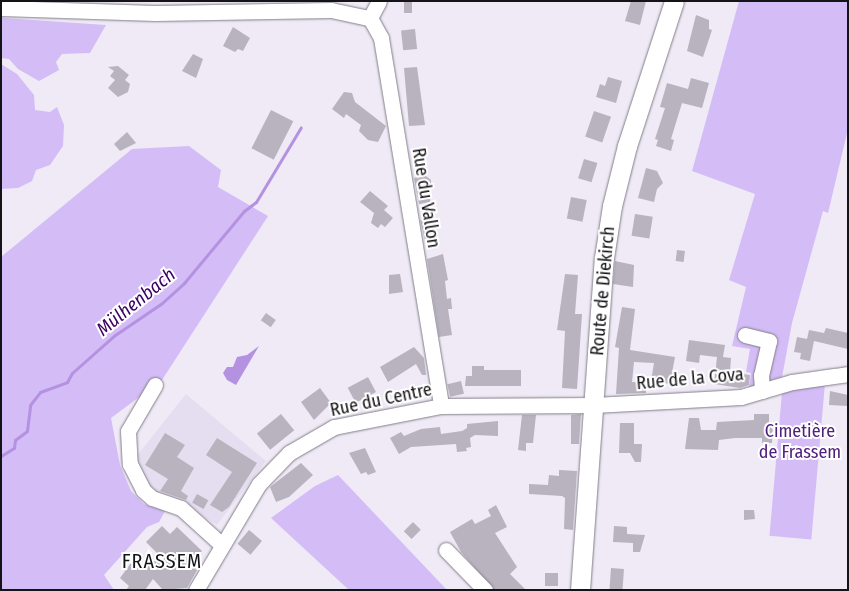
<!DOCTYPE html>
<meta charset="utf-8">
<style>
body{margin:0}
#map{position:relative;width:849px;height:591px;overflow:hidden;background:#efeaf6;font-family:"Fira Sans Condensed",sans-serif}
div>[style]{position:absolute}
.built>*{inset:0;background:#e5def0}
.green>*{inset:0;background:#d4bcf7;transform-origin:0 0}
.water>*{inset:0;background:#b492e1}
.stream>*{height:3px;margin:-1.5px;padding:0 1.5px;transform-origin:1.5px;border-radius:1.5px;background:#b492e1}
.building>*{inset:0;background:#b8b3be;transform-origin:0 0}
.roads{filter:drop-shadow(0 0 1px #817e88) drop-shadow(0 0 1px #817e88)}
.minor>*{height:15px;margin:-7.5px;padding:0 7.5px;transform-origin:7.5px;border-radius:7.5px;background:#fff}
.major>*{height:19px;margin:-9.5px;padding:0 9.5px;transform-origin:9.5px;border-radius:9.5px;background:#fff}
span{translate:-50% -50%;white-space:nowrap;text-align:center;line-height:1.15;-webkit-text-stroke:4px #fff;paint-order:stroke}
.street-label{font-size:18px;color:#141317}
.park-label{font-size:18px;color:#50207c}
.water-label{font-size:19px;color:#3a0062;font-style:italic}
.quarter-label{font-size:20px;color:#141317;letter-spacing:1px}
.frame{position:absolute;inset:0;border:2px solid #141317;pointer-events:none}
</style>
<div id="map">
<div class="built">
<i style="clip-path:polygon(186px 394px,266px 461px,217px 525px,190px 509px,166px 500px,143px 481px,135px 458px)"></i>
</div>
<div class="green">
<i style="clip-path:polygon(739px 1px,848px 1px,848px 129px,828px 213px,823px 211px,792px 323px,782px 377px,749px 387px,751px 373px,746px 372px,750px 349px,732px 346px,746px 287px,729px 280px,755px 194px,692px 171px)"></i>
<i style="clip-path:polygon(1px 17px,4px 18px,106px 25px,90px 53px,62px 54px,56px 62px,59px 70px,39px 81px,18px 69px,9px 59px,1px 58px)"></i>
<i style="clip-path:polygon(1px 64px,17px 74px,34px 95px,35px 110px,50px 112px,57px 107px,64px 125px,63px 146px,50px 165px,36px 170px,32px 181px,18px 188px,1px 189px)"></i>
<i style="clip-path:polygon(189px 146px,221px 170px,218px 187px,268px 216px,162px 380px,111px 418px,120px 465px,131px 491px,144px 504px,165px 511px,159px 522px,147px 527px,104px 575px,114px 590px,1px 590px,1px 257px,132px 149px)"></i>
<i style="left:825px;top:383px;width:157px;height:42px;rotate:95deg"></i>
<i style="clip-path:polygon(338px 475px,447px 590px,349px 590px,271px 518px,315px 486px)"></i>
</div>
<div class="water">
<i style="clip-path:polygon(259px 346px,236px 385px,227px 380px,223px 373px,227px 367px,233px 367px,237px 357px,247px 355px)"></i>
</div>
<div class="stream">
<i style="left:1px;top:456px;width:15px;rotate:-32deg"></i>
<i style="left:14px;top:448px;width:8px;rotate:-83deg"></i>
<i style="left:15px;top:440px;width:15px;rotate:-37deg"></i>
<i style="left:27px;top:431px;width:26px;rotate:-83deg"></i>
<i style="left:30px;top:405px;width:16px;rotate:-52deg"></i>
<i style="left:40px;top:392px;width:29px;rotate:-20deg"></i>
<i style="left:67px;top:382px;width:10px;rotate:-61deg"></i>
<i style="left:72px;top:373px;width:57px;rotate:-41.5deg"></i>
<i style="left:115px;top:335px;width:57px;rotate:-34.2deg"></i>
<i style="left:162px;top:303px;width:30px;rotate:-42deg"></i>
<i style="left:184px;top:283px;width:94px;rotate:-50.2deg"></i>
<i style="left:244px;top:211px;width:15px;rotate:-37deg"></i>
<i style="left:256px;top:202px;width:87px;rotate:-59deg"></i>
</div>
<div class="building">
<i style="left:404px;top:1px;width:8px;height:12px"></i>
<i style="clip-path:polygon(631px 1px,646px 1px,640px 25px,625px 21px)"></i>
<i style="clip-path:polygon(696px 15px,709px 20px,709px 29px,712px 30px,703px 57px,687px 51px)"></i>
<i style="clip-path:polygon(233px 27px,250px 38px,243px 51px,238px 49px,235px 52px,223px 46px)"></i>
<i style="left:415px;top:29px;width:20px;height:14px;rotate:84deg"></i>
<i style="clip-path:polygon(193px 54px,203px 59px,196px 78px,182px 71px)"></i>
<i style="clip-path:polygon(118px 66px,129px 75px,125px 80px,130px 84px,128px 92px,118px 97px,108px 88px,115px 80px,110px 76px,114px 71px,108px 67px)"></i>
<i style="clip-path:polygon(417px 67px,425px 125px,409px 126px,404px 68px)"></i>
<i style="clip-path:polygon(608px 77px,622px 81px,616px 103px,596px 97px,600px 84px,605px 86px)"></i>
<i style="clip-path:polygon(691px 78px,709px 83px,702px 108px,682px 103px,671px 139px,674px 140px,671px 151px,656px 146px,658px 140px,655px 139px,665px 108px,660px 107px,667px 83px,688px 89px)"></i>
<i style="clip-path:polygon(344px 92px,352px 93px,355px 102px,386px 126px,378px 142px,368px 140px,359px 131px,361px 125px,346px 114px,344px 118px,332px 109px)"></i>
<i style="left:271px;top:110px;width:25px;height:43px;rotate:27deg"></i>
<i style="left:594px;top:111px;width:18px;height:27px;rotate:19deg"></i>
<i style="clip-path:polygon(127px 132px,136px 143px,120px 151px,114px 144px)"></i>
<i style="left:584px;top:159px;width:14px;height:20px;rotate:17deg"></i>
<i style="clip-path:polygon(646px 168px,657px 171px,663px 183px,657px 189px,654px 202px,638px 198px)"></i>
<i style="clip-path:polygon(426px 176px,431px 180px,430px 202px,419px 204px,414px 178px)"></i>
<i style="clip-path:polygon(370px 191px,388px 206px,384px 210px,393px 218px,385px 227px,381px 224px,378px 228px,371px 223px,374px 213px,360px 202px)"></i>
<i style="left:571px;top:197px;width:16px;height:22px;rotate:11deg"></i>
<i style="left:635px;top:214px;width:18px;height:22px;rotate:9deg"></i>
<i style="left:430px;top:218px;width:23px;height:10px;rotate:77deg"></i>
<i style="left:677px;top:250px;width:8px;height:11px;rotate:7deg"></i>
<i style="clip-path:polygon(443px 254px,448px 280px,445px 281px,447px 299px,451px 298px,452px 309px,448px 309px,452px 335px,439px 337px,427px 259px)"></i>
<i style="clip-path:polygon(615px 261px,634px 265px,633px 287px,613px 284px)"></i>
<i style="clip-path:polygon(400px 274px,403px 292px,389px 294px,389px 275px)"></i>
<i style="clip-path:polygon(565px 274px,578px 275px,575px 314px,582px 314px,577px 389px,562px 388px,565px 331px,557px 330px)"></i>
<i style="clip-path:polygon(622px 307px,635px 309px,630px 350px,675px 357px,670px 384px,651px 381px,654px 363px,634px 362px,632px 382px,646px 383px,646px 393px,616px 394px,619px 348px,615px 347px)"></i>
<i style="left:266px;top:313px;width:12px;height:9px;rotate:35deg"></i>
<i style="clip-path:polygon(826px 328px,848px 333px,848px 349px,814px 341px,810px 361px,800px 359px,801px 353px,794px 352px,797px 337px,807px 339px,809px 330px,824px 333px)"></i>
<i style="clip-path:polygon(689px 340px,725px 345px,723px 357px,731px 358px,730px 372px,750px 375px,749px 385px,740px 388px,714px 384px,717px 357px,700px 355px,699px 363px,686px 361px)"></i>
<i style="clip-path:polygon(414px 347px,424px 358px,426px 375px,422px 375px,416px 364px,388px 382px,380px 367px)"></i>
<i style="clip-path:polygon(472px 366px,484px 366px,484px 370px,521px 370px,521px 386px,465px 386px,466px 376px,472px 376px)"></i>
<i style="left:368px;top:377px;width:17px;height:23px;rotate:62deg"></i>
<i style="left:461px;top:381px;width:13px;height:14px;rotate:77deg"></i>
<i style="clip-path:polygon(320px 388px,331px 403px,314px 420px,301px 402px)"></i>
<i style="clip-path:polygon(830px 391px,848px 395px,848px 406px,829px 405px)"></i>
<i style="left:281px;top:414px;width:21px;height:31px;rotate:51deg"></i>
<i style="clip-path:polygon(581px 414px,579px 444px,571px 444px,571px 415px)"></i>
<i style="clip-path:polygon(754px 414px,769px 414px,769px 423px,773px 424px,772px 443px,762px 443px,762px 438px,735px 438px,719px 440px,718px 450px,685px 449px,689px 418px,699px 418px,701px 430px,716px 430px,717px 422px,754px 420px)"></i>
<i style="clip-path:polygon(522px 415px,536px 415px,533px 443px,526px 443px,526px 451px,518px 450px)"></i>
<i style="clip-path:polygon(498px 421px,498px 436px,475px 435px,470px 438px,471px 447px,466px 448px,467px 451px,457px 452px,456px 444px,411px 447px,399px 454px,390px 438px,401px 432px,404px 436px,421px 429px,440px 427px,441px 434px,462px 431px,467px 428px,467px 424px)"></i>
<i style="clip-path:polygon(620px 423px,634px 423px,634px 444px,642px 444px,641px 462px,635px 462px,630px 453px,619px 453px)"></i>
<i style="clip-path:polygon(165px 433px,185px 445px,177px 457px,194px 468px,181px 491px,188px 496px,186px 500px,160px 491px,168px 479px,145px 465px)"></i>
<i style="clip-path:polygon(217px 438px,257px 463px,229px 507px,222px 512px,210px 505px,232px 472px,206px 455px)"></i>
<i style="clip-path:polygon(365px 448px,376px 472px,368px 475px,366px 472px,361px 474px,349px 453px)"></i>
<i style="clip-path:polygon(301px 463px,313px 475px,289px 497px,276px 502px,270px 487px)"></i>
<i style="clip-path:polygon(559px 470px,577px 471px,573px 530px,564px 529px,565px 498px,562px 496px,529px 494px,529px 484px,548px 485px,549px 475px,559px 476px)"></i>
<i style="left:197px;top:494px;width:13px;height:10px;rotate:29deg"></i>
<i style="clip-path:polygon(496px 505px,507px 527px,495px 533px,517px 567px,510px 574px,526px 590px,494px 590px,461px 552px,450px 532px,472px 519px,475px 524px,491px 516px,488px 510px)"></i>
<i style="clip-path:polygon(744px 510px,754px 510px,755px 519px,744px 520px)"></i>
<i style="left:413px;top:522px;width:11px;height:13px;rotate:45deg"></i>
<i style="clip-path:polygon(162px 526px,170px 534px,177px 527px,202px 551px,196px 558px,201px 563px,187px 588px,163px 590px,153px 579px,145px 590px,126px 590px,129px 586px,120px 578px,131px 563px,140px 570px,161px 557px,146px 542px)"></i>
<i style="clip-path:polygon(614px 526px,627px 527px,627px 534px,645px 535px,640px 552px,633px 552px,633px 543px,613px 542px)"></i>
<i style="left:249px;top:530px;width:17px;height:18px;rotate:40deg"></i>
<i style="left:611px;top:568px;width:13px;height:22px;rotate:4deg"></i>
<i style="left:545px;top:573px;width:13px;height:13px"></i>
</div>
<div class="roads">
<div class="minor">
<i style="left:1px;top:8px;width:154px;rotate:1.9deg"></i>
<i style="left:155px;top:13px;width:176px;rotate:-1deg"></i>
<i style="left:331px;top:10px;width:40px;rotate:12deg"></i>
<i style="left:370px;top:18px;width:23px;rotate:61deg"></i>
<i style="left:381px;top:38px;width:373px;rotate:80.7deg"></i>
<i style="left:370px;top:18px;width:19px;rotate:-62deg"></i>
<i style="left:745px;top:335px;width:25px;rotate:14deg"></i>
<i style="left:769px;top:341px;width:35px;rotate:103deg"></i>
<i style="left:761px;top:375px;width:16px;rotate:86deg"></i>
<i style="left:155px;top:385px;width:53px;rotate:120.4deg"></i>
<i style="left:128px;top:431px;width:33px;rotate:87deg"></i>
<i style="left:130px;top:464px;width:29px;rotate:63deg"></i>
<i style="left:143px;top:490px;width:12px;rotate:42deg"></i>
<i style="left:152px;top:498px;width:31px;rotate:19deg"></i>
<i style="left:181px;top:508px;width:55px;rotate:42.1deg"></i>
<i style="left:446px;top:550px;width:56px;rotate:45.7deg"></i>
<i style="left:196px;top:590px;width:123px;rotate:-59.3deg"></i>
<i style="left:259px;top:484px;width:43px;rotate:-45.9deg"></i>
<i style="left:289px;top:453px;width:52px;rotate:-30deg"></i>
<i style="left:334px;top:427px;width:109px;rotate:-11.1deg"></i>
<i style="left:441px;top:406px;width:153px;rotate:-0.4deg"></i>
<i style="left:594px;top:405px;width:147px;rotate:-3.1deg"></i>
<i style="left:741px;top:397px;width:53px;rotate:-16.4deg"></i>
<i style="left:792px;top:382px;width:57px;rotate:-8.1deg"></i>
</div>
<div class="major">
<i style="left:580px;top:590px;width:333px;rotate:-85.9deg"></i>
<i style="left:604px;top:258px;width:53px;rotate:-81.3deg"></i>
<i style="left:612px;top:206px;width:62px;rotate:-76deg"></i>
<i style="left:627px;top:146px;width:152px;rotate:-72deg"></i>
</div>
</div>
<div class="street-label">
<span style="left:426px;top:198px;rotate:81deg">Rue du Vallon</span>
<span style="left:603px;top:291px;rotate:-85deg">Route de Diekirch</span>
<span style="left:690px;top:379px;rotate:-5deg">Rue de la Cova</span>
<span style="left:381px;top:400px;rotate:-12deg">Rue du Centre</span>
</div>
<div class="park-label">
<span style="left:800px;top:442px">Cimetière<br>de Frassem</span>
</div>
<div class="water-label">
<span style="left:136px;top:302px;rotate:-39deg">Mülhenbach</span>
</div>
<div class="quarter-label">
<span style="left:162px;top:561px">FRASSEM</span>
</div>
<div class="frame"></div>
</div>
